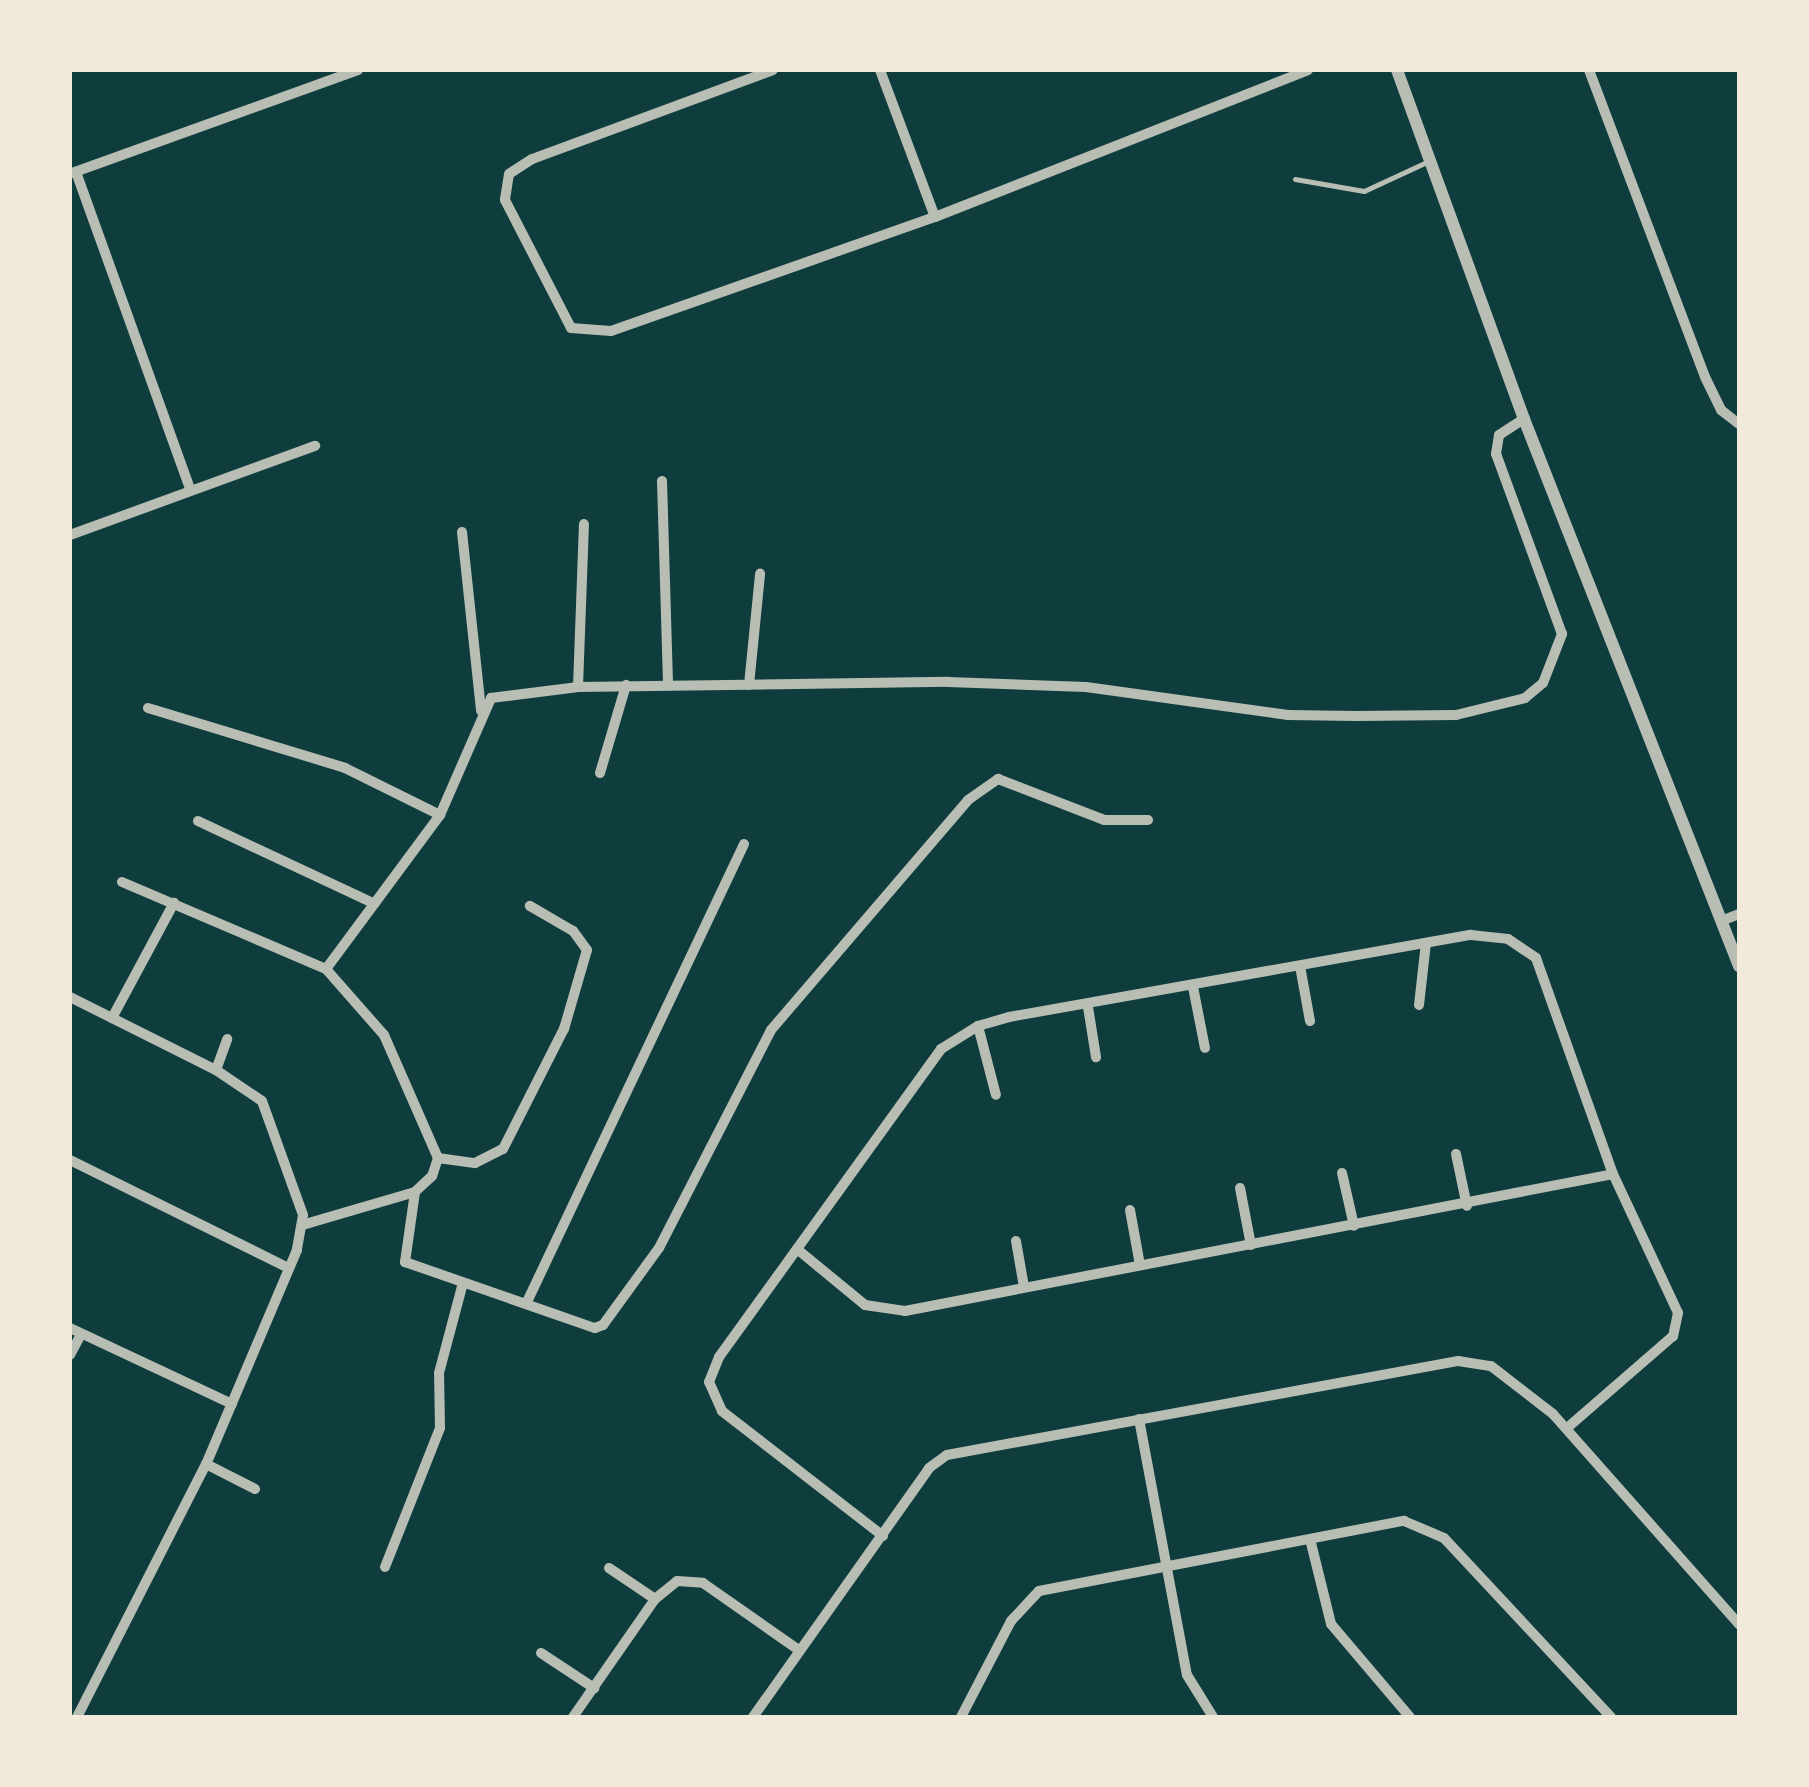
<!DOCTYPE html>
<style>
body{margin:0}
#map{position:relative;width:1809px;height:1787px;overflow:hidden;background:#0f3d3e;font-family:"Noto Serif",serif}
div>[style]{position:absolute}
.service>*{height:5px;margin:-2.5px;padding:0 2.5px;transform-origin:2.5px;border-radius:2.5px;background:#b8beb3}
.minor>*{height:10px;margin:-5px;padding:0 5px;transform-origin:5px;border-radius:5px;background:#b8beb3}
.tertiary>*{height:12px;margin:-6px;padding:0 6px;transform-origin:6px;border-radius:6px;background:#b8beb3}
span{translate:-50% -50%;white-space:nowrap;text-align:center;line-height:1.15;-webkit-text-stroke:9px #f1e9da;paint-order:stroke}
.frame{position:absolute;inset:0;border:72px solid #f1e9da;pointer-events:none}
</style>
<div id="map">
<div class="service">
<i style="left:1295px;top:179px;width:70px;rotate:9.9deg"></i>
<i style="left:1364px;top:191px;width:72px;rotate:-24.8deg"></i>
</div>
<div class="minor">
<i style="left:773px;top:70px;width:257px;rotate:159.7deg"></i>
<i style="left:532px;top:159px;width:27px;rotate:147deg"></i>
<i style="left:509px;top:174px;width:26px;rotate:99deg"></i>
<i style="left:505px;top:200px;width:144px;rotate:62.7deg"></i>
<i style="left:571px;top:328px;width:40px;rotate:4.3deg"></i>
<i style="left:611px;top:331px;width:343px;rotate:-19.4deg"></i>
<i style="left:935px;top:217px;width:401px;rotate:-21.5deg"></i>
<i style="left:880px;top:70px;width:157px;rotate:69.5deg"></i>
<i style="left:1589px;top:70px;width:328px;rotate:69.3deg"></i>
<i style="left:1705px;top:377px;width:37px;rotate:64deg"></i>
<i style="left:1721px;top:410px;width:23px;rotate:38deg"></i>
<i style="left:76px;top:172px;width:337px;rotate:70.2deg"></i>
<i style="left:72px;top:173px;width:304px;rotate:-19.8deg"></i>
<i style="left:662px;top:481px;width:203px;rotate:88.3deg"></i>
<i style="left:462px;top:532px;width:180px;rotate:83.9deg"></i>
<i style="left:70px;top:535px;width:261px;rotate:-20deg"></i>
<i style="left:749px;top:685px;width:112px;rotate:-84.3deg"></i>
<i style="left:578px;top:687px;width:163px;rotate:-87.9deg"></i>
<i style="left:148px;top:708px;width:206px;rotate:16.9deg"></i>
<i style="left:345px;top:768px;width:106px;rotate:26.3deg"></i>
<i style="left:600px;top:773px;width:92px;rotate:-73.5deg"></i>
<i style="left:198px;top:821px;width:195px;rotate:25.1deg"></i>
<i style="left:122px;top:882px;width:222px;rotate:23.1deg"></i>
<i style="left:326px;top:969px;width:88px;rotate:48.7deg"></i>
<i style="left:384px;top:1035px;width:134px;rotate:66.3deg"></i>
<i style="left:438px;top:1158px;width:19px;rotate:108deg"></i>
<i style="left:432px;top:1176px;width:23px;rotate:137deg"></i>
<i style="left:415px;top:1192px;width:118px;rotate:163.7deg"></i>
<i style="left:1721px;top:921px;width:19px;rotate:-21deg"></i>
<i style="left:1300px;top:966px;width:56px;rotate:79.7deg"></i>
<i style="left:326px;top:969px;width:192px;rotate:-53.5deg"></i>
<i style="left:440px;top:815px;width:128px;rotate:-66.4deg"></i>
<i style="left:491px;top:698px;width:88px;rotate:-7.2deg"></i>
<i style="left:578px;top:687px;width:370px;rotate:-0.8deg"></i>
<i style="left:948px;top:682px;width:138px;rotate:2.1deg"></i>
<i style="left:1086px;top:687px;width:204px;rotate:7.9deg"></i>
<i style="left:1288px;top:715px;width:68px;rotate:0.8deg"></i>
<i style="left:1356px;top:716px;width:100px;rotate:-0.6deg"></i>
<i style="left:1456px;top:715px;width:71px;rotate:-13.8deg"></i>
<i style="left:1525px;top:698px;width:23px;rotate:-40deg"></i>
<i style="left:1543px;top:683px;width:53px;rotate:-68.8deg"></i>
<i style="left:1562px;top:634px;width:192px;rotate:-110.1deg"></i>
<i style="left:1496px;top:454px;width:19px;rotate:-81deg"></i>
<i style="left:1499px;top:435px;width:30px;rotate:-33deg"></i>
<i style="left:1193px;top:987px;width:62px;rotate:78.9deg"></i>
<i style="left:70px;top:997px;width:163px;rotate:26.6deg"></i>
<i style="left:216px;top:1070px;width:55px;rotate:34deg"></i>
<i style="left:262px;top:1101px;width:121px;rotate:70.2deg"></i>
<i style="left:303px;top:1215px;width:36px;rotate:100deg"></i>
<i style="left:297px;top:1250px;width:233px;rotate:113deg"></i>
<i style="left:206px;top:1464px;width:284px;rotate:117deg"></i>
<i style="left:1419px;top:1005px;width:62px;rotate:-83.6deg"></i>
<i style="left:1088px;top:1007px;width:51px;rotate:80.9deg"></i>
<i style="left:112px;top:1018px;width:131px;rotate:-61.7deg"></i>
<i style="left:978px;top:1026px;width:71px;rotate:75.4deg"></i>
<i style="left:216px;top:1070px;width:33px;rotate:-70deg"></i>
<i style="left:1456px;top:1154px;width:53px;rotate:78.1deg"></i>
<i style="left:438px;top:1158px;width:37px;rotate:8deg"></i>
<i style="left:475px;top:1163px;width:31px;rotate:-27deg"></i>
<i style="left:503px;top:1149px;width:135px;rotate:-63.1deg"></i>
<i style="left:564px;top:1029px;width:82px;rotate:-73.8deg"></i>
<i style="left:587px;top:950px;width:24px;rotate:-126deg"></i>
<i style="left:573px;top:931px;width:50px;rotate:-149.8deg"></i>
<i style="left:70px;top:1160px;width:244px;rotate:26.3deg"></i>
<i style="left:1342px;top:1173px;width:54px;rotate:77.2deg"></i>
<i style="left:1240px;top:1188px;width:58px;rotate:79.1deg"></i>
<i style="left:415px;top:1192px;width:71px;rotate:98.1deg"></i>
<i style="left:405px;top:1262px;width:201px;rotate:19.2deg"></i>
<i style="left:595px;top:1328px;width:9px;rotate:-21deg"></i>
<i style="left:603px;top:1325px;width:95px;rotate:-54deg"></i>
<i style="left:659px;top:1248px;width:245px;rotate:-62.8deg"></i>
<i style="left:771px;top:1030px;width:303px;rotate:-49.4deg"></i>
<i style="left:968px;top:800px;width:37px;rotate:-35deg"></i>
<i style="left:998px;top:779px;width:114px;rotate:21.1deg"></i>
<i style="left:1104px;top:820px;width:44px"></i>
<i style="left:1130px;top:1210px;width:56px;rotate:79.7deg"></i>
<i style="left:1016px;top:1241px;width:47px;rotate:80.1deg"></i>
<i style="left:797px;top:1249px;width:88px;rotate:39.5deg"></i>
<i style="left:865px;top:1305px;width:40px;rotate:8.5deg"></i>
<i style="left:905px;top:1311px;width:721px;rotate:-10.95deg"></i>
<i style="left:526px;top:1304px;width:509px;rotate:-64.64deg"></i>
<i style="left:70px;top:1328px;width:179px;rotate:25.1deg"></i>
<i style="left:70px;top:1355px;width:24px;rotate:-62deg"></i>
<i style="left:1139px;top:1419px;width:260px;rotate:79.4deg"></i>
<i style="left:1187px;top:1675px;width:49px;rotate:58.2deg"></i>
<i style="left:206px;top:1464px;width:55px;rotate:27deg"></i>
<i style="left:883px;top:1536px;width:204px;rotate:-142.2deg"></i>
<i style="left:722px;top:1411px;width:32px;rotate:-114deg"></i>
<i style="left:709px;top:1382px;width:27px;rotate:-68deg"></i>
<i style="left:719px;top:1357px;width:380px;rotate:-54.2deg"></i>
<i style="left:941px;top:1049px;width:44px;rotate:-31.9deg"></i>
<i style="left:978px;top:1026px;width:32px;rotate:-16deg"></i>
<i style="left:1009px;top:1017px;width:469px;rotate:-10.1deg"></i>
<i style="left:1471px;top:935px;width:37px;rotate:6deg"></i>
<i style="left:1508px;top:939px;width:34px;rotate:34deg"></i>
<i style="left:1536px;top:958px;width:229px;rotate:70.4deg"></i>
<i style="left:1613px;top:1174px;width:153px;rotate:64.9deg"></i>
<i style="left:1678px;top:1313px;width:24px;rotate:102deg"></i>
<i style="left:1673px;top:1336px;width:140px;rotate:139deg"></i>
<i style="left:1311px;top:1543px;width:83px;rotate:76.1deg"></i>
<i style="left:1331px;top:1624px;width:122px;rotate:49.7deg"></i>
<i style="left:385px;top:1567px;width:149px;rotate:-68.4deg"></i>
<i style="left:440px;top:1428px;width:55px;rotate:-91deg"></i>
<i style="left:439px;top:1373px;width:93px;rotate:-75.1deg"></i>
<i style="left:609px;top:1568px;width:55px;rotate:34deg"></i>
<i style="left:541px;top:1653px;width:64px;rotate:33.4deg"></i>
<i style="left:573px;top:1717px;width:144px;rotate:-55.2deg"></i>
<i style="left:655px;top:1599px;width:28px;rotate:-39deg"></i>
<i style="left:677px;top:1581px;width:26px;rotate:4deg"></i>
<i style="left:703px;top:1583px;width:118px;rotate:35deg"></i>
<i style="left:753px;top:1717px;width:305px;rotate:-54.7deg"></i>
<i style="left:929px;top:1468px;width:22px;rotate:-36deg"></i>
<i style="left:947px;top:1455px;width:520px;rotate:-10.42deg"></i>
<i style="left:1458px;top:1361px;width:33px;rotate:9deg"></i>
<i style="left:1491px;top:1366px;width:78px;rotate:37.7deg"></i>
<i style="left:1553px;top:1414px;width:281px;rotate:48.5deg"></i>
<i style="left:961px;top:1717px;width:108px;rotate:-62.5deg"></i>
<i style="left:1011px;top:1621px;width:41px;rotate:-47deg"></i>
<i style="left:1039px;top:1591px;width:372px;rotate:-10.9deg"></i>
<i style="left:1404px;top:1521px;width:43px;rotate:23deg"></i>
<i style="left:1444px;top:1538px;width:245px;rotate:47deg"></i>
</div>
<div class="tertiary">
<i style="left:1397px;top:70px;width:371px;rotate:70deg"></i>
<i style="left:1524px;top:419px;width:588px;rotate:68.54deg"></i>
</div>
<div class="frame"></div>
</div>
